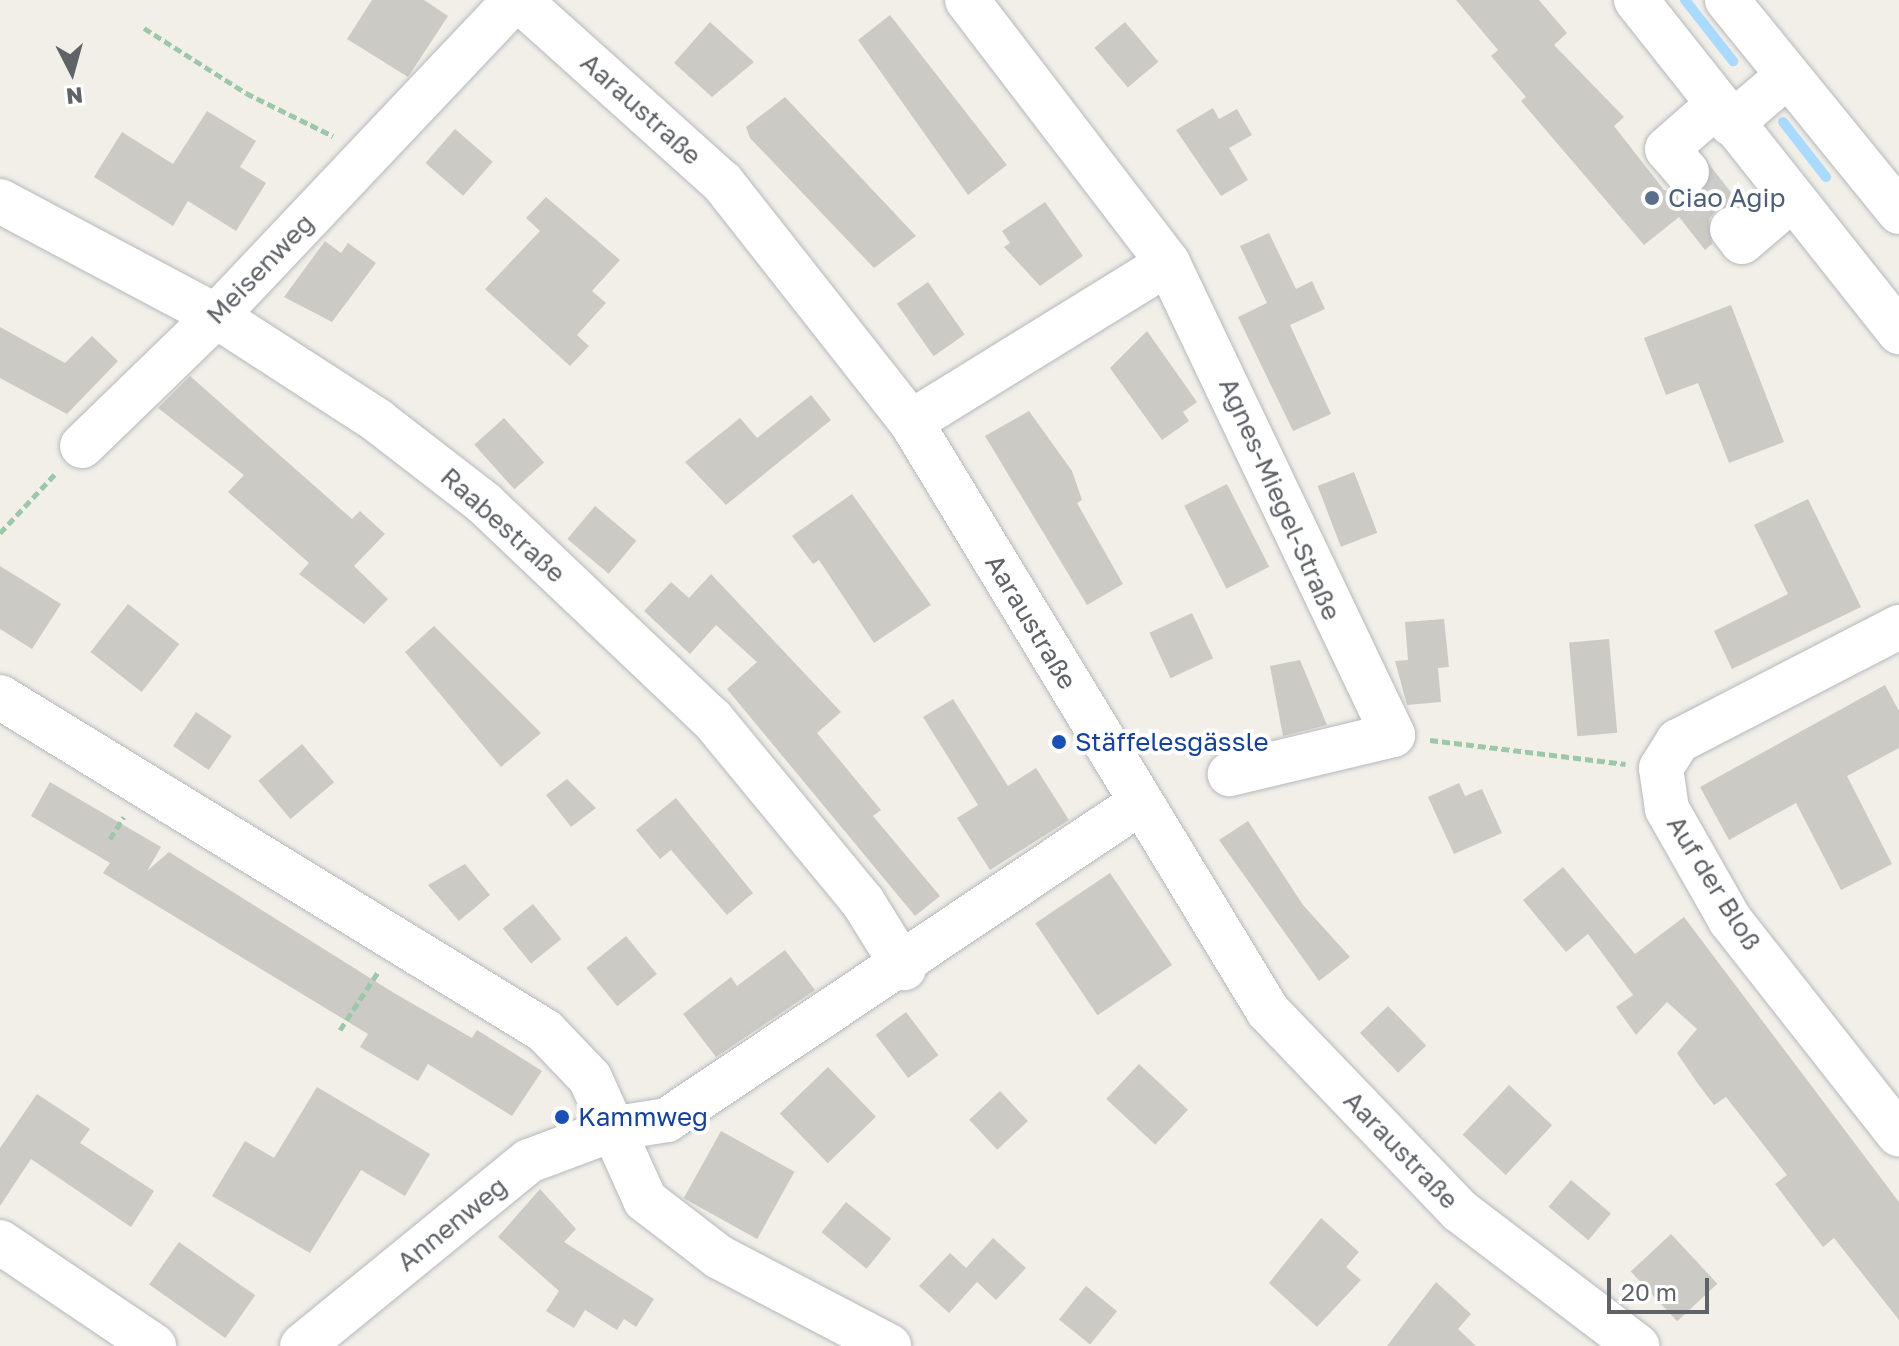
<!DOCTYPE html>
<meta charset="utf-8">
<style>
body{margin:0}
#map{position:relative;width:1899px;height:1346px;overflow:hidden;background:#f1efe8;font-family:"Golos Text",sans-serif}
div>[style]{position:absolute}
.stream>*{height:10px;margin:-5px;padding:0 5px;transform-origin:5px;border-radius:5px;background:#aadaff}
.building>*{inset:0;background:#cccac5;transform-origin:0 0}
.minor-tunnel>*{height:44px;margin-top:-22px;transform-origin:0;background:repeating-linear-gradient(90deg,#ccccc8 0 44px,transparent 0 66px)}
.path>*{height:5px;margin-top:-2.5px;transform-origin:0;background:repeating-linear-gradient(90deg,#9cc7a9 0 8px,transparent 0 12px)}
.roads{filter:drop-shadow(0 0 2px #b5b8bc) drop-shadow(0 0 2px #b5b8bc)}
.minor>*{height:44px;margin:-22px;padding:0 22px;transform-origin:22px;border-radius:22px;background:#fff}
.dots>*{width:22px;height:22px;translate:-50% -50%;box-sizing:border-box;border:4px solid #fff;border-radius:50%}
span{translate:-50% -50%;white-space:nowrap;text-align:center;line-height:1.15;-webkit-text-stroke:8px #fff;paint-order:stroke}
.street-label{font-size:26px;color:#5f6368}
.service-label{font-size:26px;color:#4e5e75}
.left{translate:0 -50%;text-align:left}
.transit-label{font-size:26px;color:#164399}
.north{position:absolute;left:32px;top:32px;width:80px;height:80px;-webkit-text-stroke:6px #fff;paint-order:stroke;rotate:174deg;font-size:22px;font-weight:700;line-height:32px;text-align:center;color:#5f6368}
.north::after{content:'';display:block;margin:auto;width:28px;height:36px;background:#5f6368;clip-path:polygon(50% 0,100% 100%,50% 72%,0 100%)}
.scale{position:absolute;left:1607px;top:1278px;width:102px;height:36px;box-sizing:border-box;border:4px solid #5f6368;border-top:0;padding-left:10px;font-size:24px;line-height:28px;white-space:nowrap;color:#5f6368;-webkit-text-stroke:6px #fff;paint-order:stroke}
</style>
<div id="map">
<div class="stream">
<i style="left:1685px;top:0;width:78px;rotate:51.8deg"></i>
<i style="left:1783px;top:122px;width:70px;rotate:52deg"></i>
</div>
<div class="building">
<i style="clip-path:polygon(372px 0,424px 0,448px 16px,408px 77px,347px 39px)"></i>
<i style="clip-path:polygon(1456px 0,1539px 0,1567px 33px,1554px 45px,1624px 117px,1614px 126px,1664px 190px,1693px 196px,1704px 190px,1712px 169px,1741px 206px,1717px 209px,1709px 219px,1712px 244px,1705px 250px,1679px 217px,1644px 245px,1521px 101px,1526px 97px,1491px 56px,1498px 50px)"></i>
<i style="clip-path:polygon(890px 15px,1007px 165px,968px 195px,858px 40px)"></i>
<i style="clip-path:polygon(710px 22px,754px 62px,712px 97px,674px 63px)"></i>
<i style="left:1125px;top:22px;width:52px;height:40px;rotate:50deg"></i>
<i style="clip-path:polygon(785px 97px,916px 236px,874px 268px,750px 138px,746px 127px)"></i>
<i style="clip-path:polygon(1213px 108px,1219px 119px,1237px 109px,1252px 135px,1229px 148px,1248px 180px,1221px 196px,1176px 130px)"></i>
<i style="clip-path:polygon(207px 111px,256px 141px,240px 167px,266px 183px,236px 231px,188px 201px,173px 226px,94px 177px,122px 132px,173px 164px)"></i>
<i style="left:455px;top:129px;width:50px;height:45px;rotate:41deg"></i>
<i style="clip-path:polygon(546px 197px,620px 260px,592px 291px,606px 303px,577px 335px,589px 346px,570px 366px,485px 289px,540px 231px,526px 218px)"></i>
<i style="clip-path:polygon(1045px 202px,1083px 256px,1040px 286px,1004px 247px,1010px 243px,1002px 231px)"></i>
<i style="clip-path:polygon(1269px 233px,1296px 289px,1312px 281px,1325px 309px,1290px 325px,1331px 414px,1293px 431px,1238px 317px,1267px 303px,1240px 246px)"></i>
<i style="clip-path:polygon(325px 241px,341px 253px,348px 243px,376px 263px,332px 322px,284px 297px)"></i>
<i style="left:928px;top:282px;width:64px;height:38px;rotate:55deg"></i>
<i style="clip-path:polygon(1731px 305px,1784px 442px,1729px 463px,1698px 383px,1666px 395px,1644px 338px)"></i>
<i style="clip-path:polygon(0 327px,65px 363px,92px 336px,118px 361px,67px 414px,0 378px)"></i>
<i style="clip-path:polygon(1147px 331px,1197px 402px,1183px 412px,1189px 421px,1162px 440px,1110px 368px)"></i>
<i style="clip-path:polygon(190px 376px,352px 519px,360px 511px,385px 534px,354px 566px,388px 599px,364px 624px,299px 574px,309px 563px,228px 492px,244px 475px,158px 408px)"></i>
<i style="clip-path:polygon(811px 395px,831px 420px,726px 505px,685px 462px,740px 418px,757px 438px)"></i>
<i style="clip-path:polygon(1029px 411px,1072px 471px,1082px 500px,1077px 503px,1123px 584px,1087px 605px,985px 436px)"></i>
<i style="left:504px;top:418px;width:60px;height:40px;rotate:48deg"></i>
<i style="left:1354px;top:472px;width:65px;height:39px;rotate:69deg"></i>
<i style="left:1227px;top:484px;width:93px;height:48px;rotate:63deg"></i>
<i style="clip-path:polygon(852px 494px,931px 605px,874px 643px,819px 560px,813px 564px,792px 536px)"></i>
<i style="clip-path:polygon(1808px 499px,1861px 607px,1732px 669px,1714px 631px,1788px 594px,1754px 525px)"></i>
<i style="left:595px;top:506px;width:54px;height:43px;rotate:40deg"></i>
<i style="clip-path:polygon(0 566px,61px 604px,32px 649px,0 629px)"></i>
<i style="clip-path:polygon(711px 574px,841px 712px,817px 733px,881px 810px,873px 816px,940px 896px,915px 916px,727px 689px,757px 662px,716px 625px,690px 654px,644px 611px,671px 582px,689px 598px)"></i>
<i style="left:128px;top:604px;width:65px;height:61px;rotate:38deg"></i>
<i style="left:1192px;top:613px;width:50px;height:47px;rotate:65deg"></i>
<i style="clip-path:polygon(1444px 619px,1449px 667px,1438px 668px,1441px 702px,1407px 705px,1395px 661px,1408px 660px,1405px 622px)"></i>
<i style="clip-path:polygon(434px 626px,541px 733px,501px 767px,405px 652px)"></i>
<i style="left:1609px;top:639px;width:94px;height:40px;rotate:85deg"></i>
<i style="clip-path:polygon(1300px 660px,1327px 725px,1283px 736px,1270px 666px)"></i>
<i style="clip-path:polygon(1885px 685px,1899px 711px,1899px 748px,1847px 776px,1892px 864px,1841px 890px,1796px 803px,1729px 840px,1700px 787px)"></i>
<i style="clip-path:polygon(953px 699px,1008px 786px,1036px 768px,1069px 820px,990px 870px,957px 818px,978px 805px,923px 717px)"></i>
<i style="left:196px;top:712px;width:43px;height:41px;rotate:34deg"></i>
<i style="left:302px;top:744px;width:50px;height:57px;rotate:50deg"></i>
<i style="clip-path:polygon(567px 779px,596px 808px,571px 827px,546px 795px)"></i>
<i style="clip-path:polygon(50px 782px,161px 847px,147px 871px,169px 852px,394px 993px,472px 1038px,477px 1030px,542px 1071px,512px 1116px,428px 1064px,418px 1081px,360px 1047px,368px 1034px,103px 873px,110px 863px,31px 816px)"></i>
<i style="clip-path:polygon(1459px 783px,1465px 796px,1482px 789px,1502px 833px,1454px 854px,1428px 797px)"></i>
<i style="clip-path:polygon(676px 798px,753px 893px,727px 915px,671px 850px,660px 859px,636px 830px)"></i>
<i style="clip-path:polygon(1248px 821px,1303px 905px,1350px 957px,1319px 981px,1219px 840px)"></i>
<i style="clip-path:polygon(465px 864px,490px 895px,459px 921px,428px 885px)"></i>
<i style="clip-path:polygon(1563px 867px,1635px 954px,1684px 917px,1899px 1202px,1899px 1320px,1834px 1238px,1823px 1247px,1775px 1184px,1787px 1175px,1726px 1097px,1714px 1105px,1698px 1084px,1677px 1053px,1697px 1029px,1667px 1002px,1636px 1035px,1616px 1007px,1633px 995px,1588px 934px,1566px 952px,1523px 900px)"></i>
<i style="left:1110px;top:873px;width:111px;height:90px;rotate:56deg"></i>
<i style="left:533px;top:904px;width:45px;height:39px;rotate:51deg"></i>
<i style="left:626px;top:936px;width:49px;height:51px;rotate:51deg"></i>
<i style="clip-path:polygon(785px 950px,815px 990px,716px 1057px,683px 1014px,731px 977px,737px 986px)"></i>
<i style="left:1388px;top:1006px;width:55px;height:39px;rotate:46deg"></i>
<i style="left:906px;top:1012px;width:54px;height:38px;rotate:53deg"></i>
<i style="left:1139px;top:1064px;width:67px;height:48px;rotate:43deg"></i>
<i style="left:828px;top:1067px;width:69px;height:67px;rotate:46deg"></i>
<i style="left:1509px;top:1085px;width:59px;height:68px;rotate:43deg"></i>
<i style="clip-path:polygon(317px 1087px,430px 1154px,405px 1196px,361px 1170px,310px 1253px,212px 1196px,245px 1141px,274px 1158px)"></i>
<i style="left:1000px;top:1091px;width:41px;height:42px;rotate:47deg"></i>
<i style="clip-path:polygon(37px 1094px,90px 1129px,80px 1143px,154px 1191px,131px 1227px,31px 1159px,0 1206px,0 1148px)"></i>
<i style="left:721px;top:1131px;width:84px;height:77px;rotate:29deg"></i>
<i style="left:1571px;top:1180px;width:52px;height:35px;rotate:40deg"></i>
<i style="clip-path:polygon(540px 1189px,576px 1229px,564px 1242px,654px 1299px,636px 1327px,624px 1319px,617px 1330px,585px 1310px,574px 1328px,546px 1311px,559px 1291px,498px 1237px)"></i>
<i style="left:846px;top:1202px;width:58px;height:39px;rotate:39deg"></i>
<i style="clip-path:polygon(1321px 1218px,1359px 1252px,1346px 1267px,1361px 1280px,1317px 1327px,1269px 1283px)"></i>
<i style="left:1671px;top:1234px;width:68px;height:55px;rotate:47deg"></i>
<i style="clip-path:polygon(993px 1238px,1026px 1268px,996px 1300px,977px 1282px,949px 1313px,919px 1286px,950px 1253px,966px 1268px)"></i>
<i style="left:179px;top:1242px;width:93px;height:52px;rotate:35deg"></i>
<i style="clip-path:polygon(1436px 1282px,1471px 1314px,1458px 1329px,1476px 1346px,1387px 1346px)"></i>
<i style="left:1086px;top:1286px;width:40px;height:43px;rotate:39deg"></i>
</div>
<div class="minor-tunnel">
<i style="left:1687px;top:172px;width:73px;rotate:51.7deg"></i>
</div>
<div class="path">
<i style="left:144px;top:28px;width:121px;rotate:32.5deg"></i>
<i style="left:246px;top:93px;width:97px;rotate:26.3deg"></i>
<i style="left:0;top:533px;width:82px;rotate:-47deg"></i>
<i style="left:1430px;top:740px;width:197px;rotate:7deg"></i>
<i style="left:110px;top:839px;width:26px;rotate:-58deg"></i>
<i style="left:340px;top:1030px;width:69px;rotate:-56.8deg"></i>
</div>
<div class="roads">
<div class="minor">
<i style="left:519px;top:0;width:273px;rotate:41.9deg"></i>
<i style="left:722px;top:182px;width:305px;rotate:51.8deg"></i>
<i style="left:911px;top:422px;width:689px;rotate:58.78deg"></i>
<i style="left:1268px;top:1011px;width:277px;rotate:46.2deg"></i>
<i style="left:1460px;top:1211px;width:223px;rotate:37.3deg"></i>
<i style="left:967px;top:0;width:331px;rotate:52.6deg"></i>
<i style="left:1168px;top:263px;width:523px;rotate:64.51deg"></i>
<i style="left:1393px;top:735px;width:168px;rotate:166.5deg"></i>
<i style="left:1636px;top:0;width:424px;rotate:51.6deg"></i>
<i style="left:1727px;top:0;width:273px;rotate:50.9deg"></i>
<i style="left:1731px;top:124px;width:74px;rotate:-40.6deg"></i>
<i style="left:1687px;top:172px;width:30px;rotate:-131deg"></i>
<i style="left:1667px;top:149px;width:67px;rotate:-41.3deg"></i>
<i style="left:0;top:201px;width:245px;rotate:28deg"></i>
<i style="left:216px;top:316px;width:193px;rotate:32.9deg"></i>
<i style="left:378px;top:421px;width:134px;rotate:37.7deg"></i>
<i style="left:484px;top:503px;width:314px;rotate:43.5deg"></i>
<i style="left:712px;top:719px;width:237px;rotate:50.5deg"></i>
<i style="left:863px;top:902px;width:78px;rotate:58.2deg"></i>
<i style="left:1732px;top:229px;width:16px;rotate:52deg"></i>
<i style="left:1742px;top:242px;width:66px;rotate:-40.7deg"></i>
<i style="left:911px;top:422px;width:302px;rotate:-31.7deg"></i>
<i style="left:82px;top:446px;width:187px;rotate:-44.1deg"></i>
<i style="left:216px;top:316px;width:435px;rotate:-46.6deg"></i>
<i style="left:1899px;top:627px;width:249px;rotate:152.7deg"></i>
<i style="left:1678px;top:741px;width:32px;rotate:122deg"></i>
<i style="left:1661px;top:768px;width:41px;rotate:81.7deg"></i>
<i style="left:1667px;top:809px;width:128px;rotate:60.4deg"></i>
<i style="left:1730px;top:920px;width:273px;rotate:51.8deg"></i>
<i style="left:0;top:697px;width:639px;rotate:31.5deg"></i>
<i style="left:545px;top:1031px;width:65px;rotate:46.2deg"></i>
<i style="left:590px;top:1078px;width:134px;rotate:65.7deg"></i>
<i style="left:645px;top:1200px;width:93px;rotate:37.6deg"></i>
<i style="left:719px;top:1257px;width:192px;rotate:27.6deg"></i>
<i style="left:0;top:1242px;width:186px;rotate:34deg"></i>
<i style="left:302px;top:1346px;width:293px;rotate:-39.2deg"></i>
<i style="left:529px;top:1161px;width:94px;rotate:-20.6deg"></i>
<i style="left:617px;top:1128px;width:51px;rotate:-9.1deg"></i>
<i style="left:667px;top:1120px;width:569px;rotate:-33.83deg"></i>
</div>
</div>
<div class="dots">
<i style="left:1652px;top:198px;background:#5c6f8a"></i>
<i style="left:1059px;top:742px;background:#1a4fb4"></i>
<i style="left:562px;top:1117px;background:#1a4fb4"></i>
</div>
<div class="street-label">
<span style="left:641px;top:109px;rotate:42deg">Aaraustraße</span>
<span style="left:260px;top:269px;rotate:-46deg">Meisenweg</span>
<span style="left:1280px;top:499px;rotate:66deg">Agnes-Miegel-Straße</span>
<span style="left:503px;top:525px;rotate:42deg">Raabestraße</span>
<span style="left:1031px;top:622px;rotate:59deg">Aaraustraße</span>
<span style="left:1714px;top:883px;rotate:58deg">Auf der Bloß</span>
<span style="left:1401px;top:1150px;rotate:46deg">Aaraustraße</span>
<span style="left:452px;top:1224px;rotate:-39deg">Annenweg</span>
</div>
<div class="service-label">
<span class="left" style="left:1668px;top:198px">Ciao Agip</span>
</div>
<div class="transit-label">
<span class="left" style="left:1075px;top:742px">Stäffelesgässle</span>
<span class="left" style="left:578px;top:1117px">Kammweg</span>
</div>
<div class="north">N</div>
<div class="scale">20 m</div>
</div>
